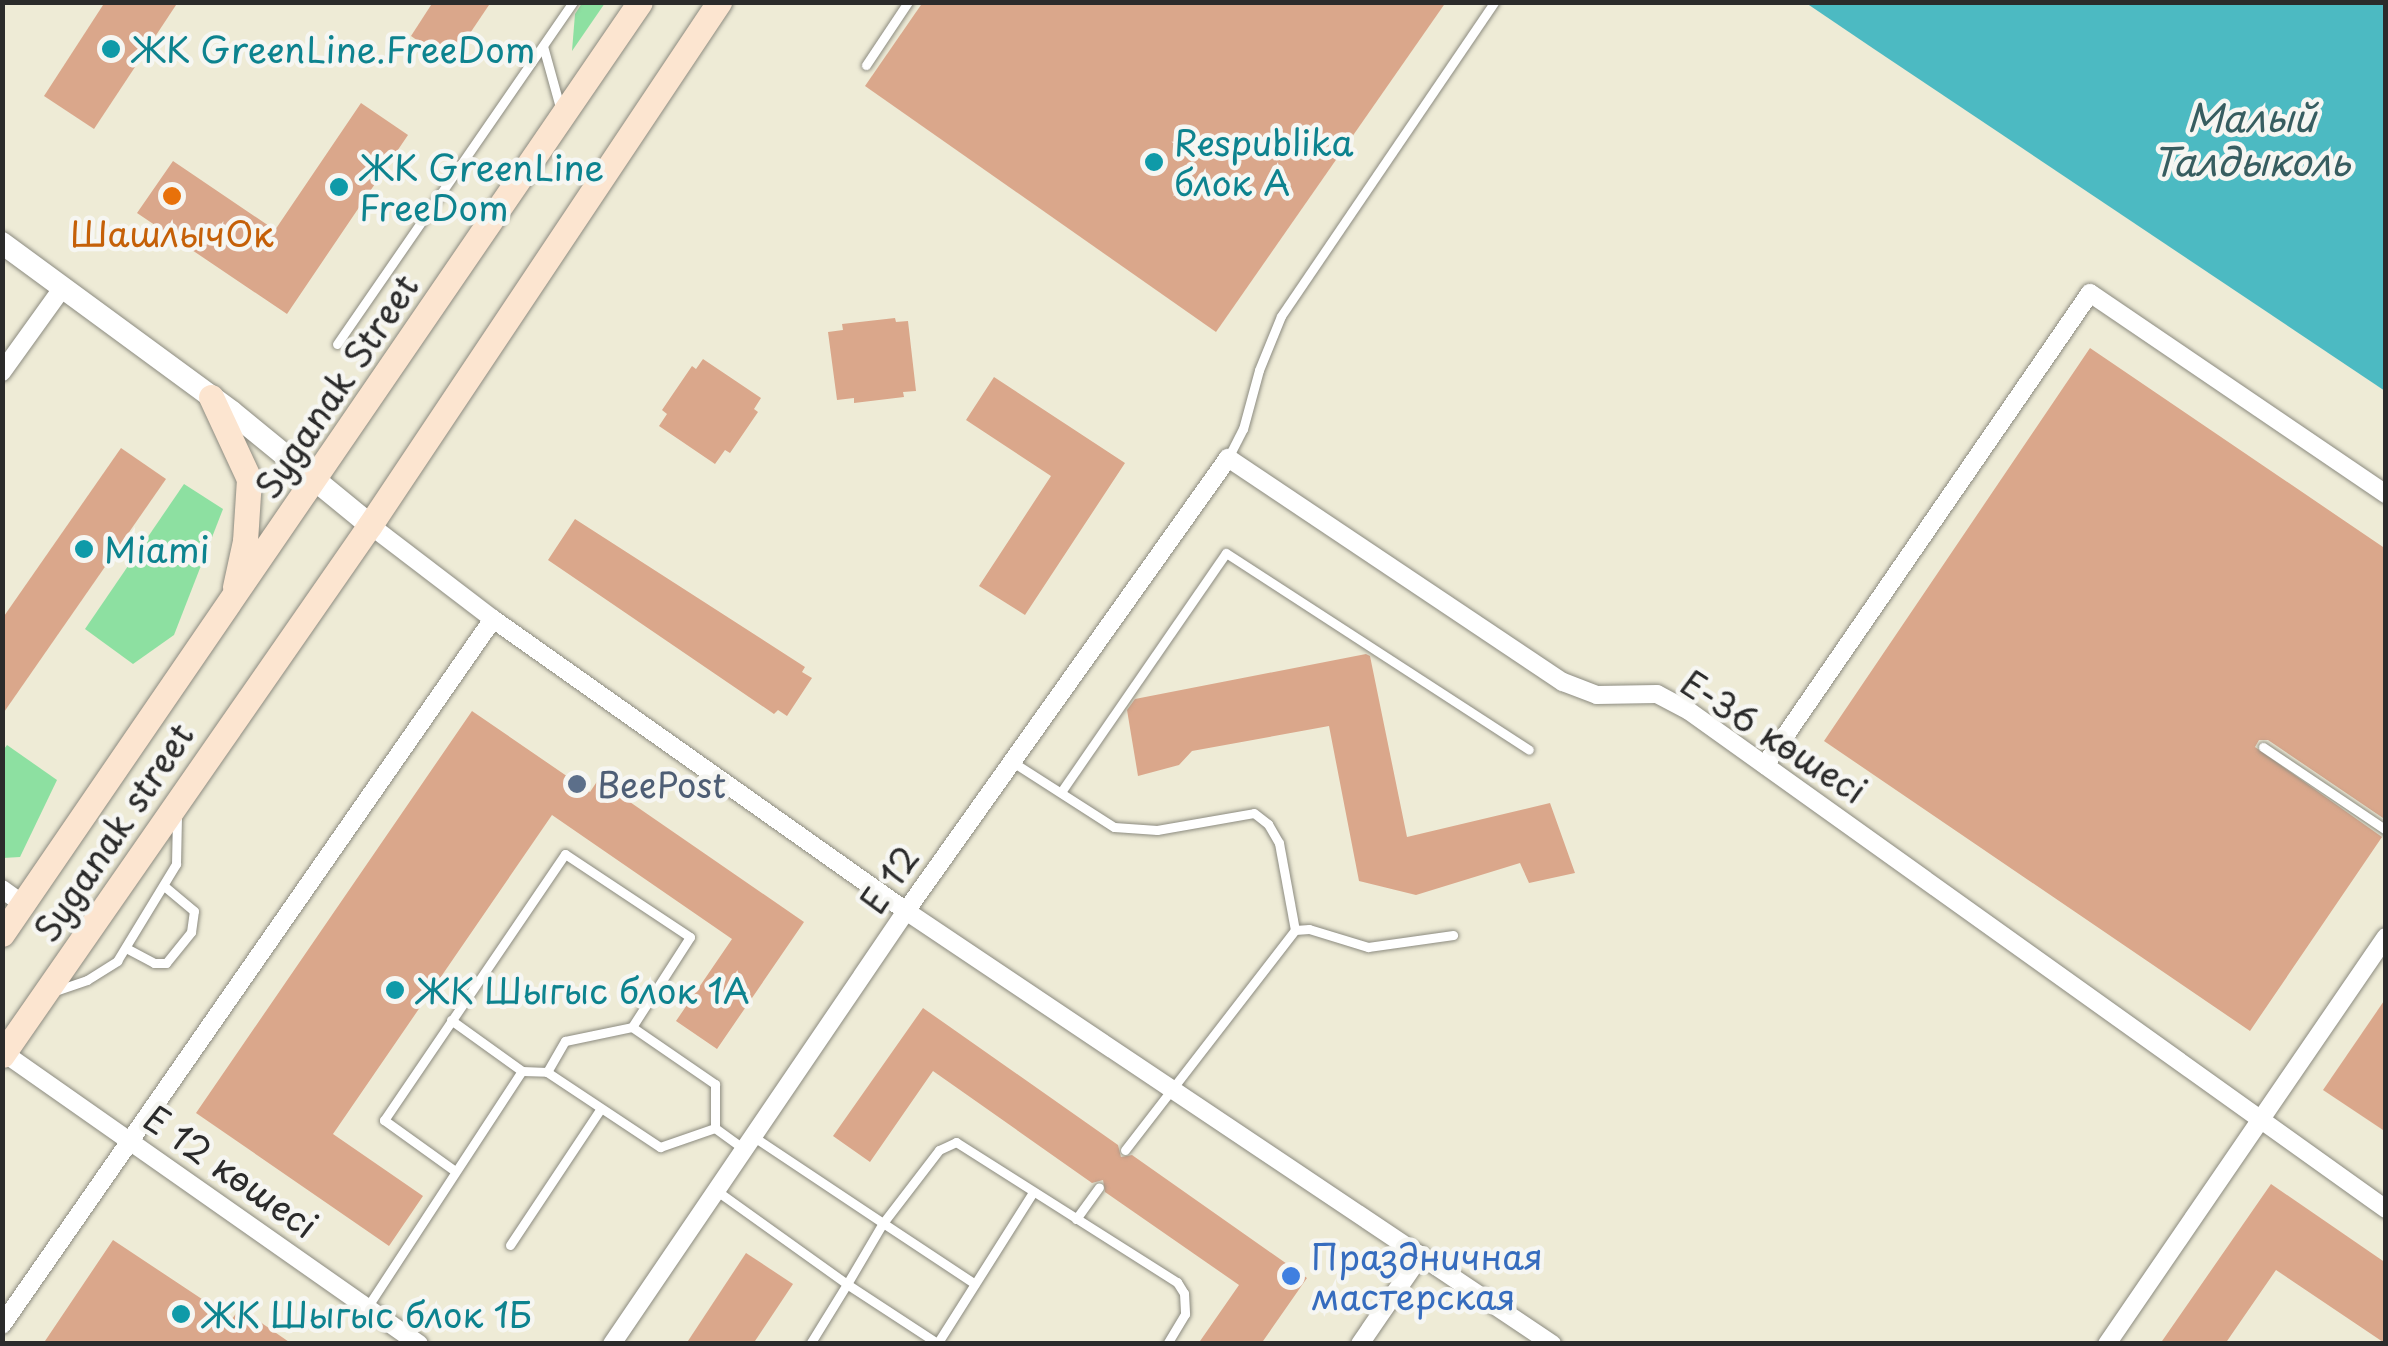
<!DOCTYPE html>
<meta charset="utf-8">
<style>
body{margin:0}
#map{position:relative;width:2388px;height:1346px;overflow:hidden;background:#eeebd6;font-family:"Playpen Sans",sans-serif}
div>[style]{position:absolute}
.green>*{inset:0;background:#8de0a1}
.water>*{inset:0;background:#4cbac2}
.building>*{inset:0;background:#daa78b}
.roads{filter:drop-shadow(0 0 2px #8c8b80) drop-shadow(0 0 2px #8c8b80)}
.service>*{height:9px;margin:-4.5px;padding:0 4.5px;transform-origin:4.5px;border-radius:4.5px;background:#fff}
.minor>*{height:18px;margin:-9px;padding:0 9px;transform-origin:9px;border-radius:9px;background:#fff}
.tertiary>*{height:22px;margin:-11px;padding:0 11px;transform-origin:11px;border-radius:11px;background:#fff}
.secondary>*{height:25px;margin:-12.5px;padding:0 12.5px;transform-origin:12.5px;border-radius:12.5px;background:#fce5d0}
.dots>*{width:28px;height:28px;translate:-50% -50%;box-sizing:border-box;border:5px solid #f6f6f2;border-radius:50%}
span{translate:-50% -50%;white-space:nowrap;text-align:center;line-height:1.15;-webkit-text-stroke:9px #f6f6f2;paint-order:stroke}
.culture-label{font-size:35px;color:#0d838f}
.left{translate:0 -50%;text-align:left}
.food-label{font-size:35px;color:#c56008}
.street-label{font-size:35px;color:#2b2b2b}
.service-label{font-size:35px;color:#4e5e75}
.shop-label{font-size:35px;color:#366cbe}
.water-label{font-size:38px;color:#375d60;font-style:italic}
.frame{position:absolute;inset:0;border:5px solid #2b2b2b;pointer-events:none}
</style>
<div id="map">
<div class="green">
<i style="clip-path:polygon(582px 3px,605px 3px,572px 51px,575px 14px)"></i>
<i style="clip-path:polygon(184px 484px,223px 509px,174px 635px,133px 664px,85px 629px)"></i>
<i style="clip-path:polygon(7px 745px,57px 780px,20px 857px,3px 858px,2px 752px)"></i>
</div>
<div class="water">
<i style="clip-path:polygon(1806px 3px,2385px 3px,2385px 391px,1874px 49px)"></i>
</div>
<div class="building">
<i style="clip-path:polygon(105px 2px,178px 2px,94px 129px,44px 96px)"></i>
<i style="clip-path:polygon(433px 2px,491px 2px,450px 63px,411px 36px)"></i>
<i style="clip-path:polygon(923px 2px,1446px 2px,1216px 332px,865px 86px)"></i>
<i style="clip-path:polygon(361px 103px,408px 135px,287px 314px,137px 213px,173px 161px,275px 230px)"></i>
<i style="clip-path:polygon(895px 318px,896px 322px,908px 321px,916px 391px,903px 392px,904px 397px,854px 403px,854px 398px,837px 400px,828px 332px,843px 330px,842px 324px)"></i>
<i style="clip-path:polygon(2090px 348px,2386px 549px,2386px 820px,2268px 740px,2259px 740px,2255px 747px,2382px 837px,2250px 1031px,1824px 741px)"></i>
<i style="clip-path:polygon(703px 359px,761px 398px,754px 409px,758px 412px,730px 453px,725px 450px,715px 464px,659px 426px,667px 414px,662px 410px,692px 366px,696px 369px)"></i>
<i style="clip-path:polygon(994px 377px,1125px 463px,1025px 615px,979px 586px,1051px 476px,966px 420px)"></i>
<i style="clip-path:polygon(121px 448px,166px 479px,2px 715px,2px 619px)"></i>
<i style="clip-path:polygon(575px 519px,805px 667px,802px 672px,812px 678px,787px 716px,778px 710px,774px 714px,548px 560px)"></i>
<i style="clip-path:polygon(1366px 654px,1370px 656px,1407px 837px,1550px 803px,1575px 873px,1529px 883px,1520px 863px,1416px 895px,1359px 881px,1329px 726px,1192px 751px,1179px 765px,1138px 776px,1127px 710px,1135px 699px)"></i>
<i style="clip-path:polygon(472px 711px,590px 792px,598px 780px,804px 922px,717px 1049px,676px 1021px,732px 939px,552px 815px,333px 1134px,423px 1196px,389px 1246px,196px 1113px)"></i>
<i style="clip-path:polygon(2386px 998px,2386px 1132px,2323px 1090px)"></i>
<i style="clip-path:polygon(923px 1008px,1118px 1145px,1121px 1157px,1132px 1155px,1307px 1278px,1261px 1344px,1198px 1344px,1239px 1285px,1105px 1192px,1103px 1180px,1092px 1183px,933px 1071px,870px 1162px,833px 1136px)"></i>
<i style="clip-path:polygon(2271px 1184px,2386px 1263px,2386px 1344px,2276px 1270px,2225px 1344px,2160px 1344px)"></i>
<i style="clip-path:polygon(113px 1240px,232px 1319px,240px 1308px,292px 1344px,43px 1344px)"></i>
<i style="clip-path:polygon(746px 1253px,793px 1284px,753px 1344px,686px 1344px)"></i>
</div>
<div class="roads">
<div class="service">
<i style="left:543px;top:46px;width:67px;rotate:74.5deg"></i>
<i style="left:866px;top:65px;width:76px;rotate:-56.3deg"></i>
<i style="left:337px;top:344px;width:416px;rotate:-55.4deg"></i>
<i style="left:1228px;top:458px;width:33px;rotate:-63deg"></i>
<i style="left:1243px;top:429px;width:61px;rotate:-74.8deg"></i>
<i style="left:1259px;top:370px;width:58px;rotate:-67.8deg"></i>
<i style="left:1281px;top:316px;width:379px;rotate:-55.8deg"></i>
<i style="left:2263px;top:747px;width:148px;rotate:34deg"></i>
<i style="left:1011px;top:761px;width:122px;rotate:32.7deg"></i>
<i style="left:1114px;top:827px;width:43px;rotate:4deg"></i>
<i style="left:1157px;top:830px;width:98px;rotate:-9.9deg"></i>
<i style="left:1254px;top:813px;width:18px;rotate:38deg"></i>
<i style="left:1268px;top:824px;width:22px;rotate:60deg"></i>
<i style="left:1279px;top:843px;width:88px;rotate:79.6deg"></i>
<i style="left:1061px;top:792px;width:290px;rotate:-55.4deg"></i>
<i style="left:1226px;top:553px;width:361px;rotate:33deg"></i>
<i style="left:126px;top:948px;width:32px;rotate:28deg"></i>
<i style="left:154px;top:963px;width:12px"></i>
<i style="left:166px;top:963px;width:40px;rotate:-51deg"></i>
<i style="left:191px;top:932px;width:21px;rotate:-82deg"></i>
<i style="left:194px;top:911px;width:39px;rotate:-140deg"></i>
<i style="left:55px;top:991px;width:34px;rotate:-19deg"></i>
<i style="left:87px;top:980px;width:36px;rotate:-32deg"></i>
<i style="left:117px;top:961px;width:114px;rotate:-58.7deg"></i>
<i style="left:176px;top:864px;width:47px;rotate:-88.8deg"></i>
<i style="left:451px;top:1020px;width:87px;rotate:35.7deg"></i>
<i style="left:632px;top:1027px;width:101px;rotate:34.5deg"></i>
<i style="left:715px;top:1084px;width:44px;rotate:90deg"></i>
<i style="left:715px;top:1128px;width:37px;rotate:36deg"></i>
<i style="left:547px;top:1072px;width:136px;rotate:33.6deg"></i>
<i style="left:660px;top:1147px;width:58px;rotate:-19.1deg"></i>
<i style="left:754px;top:1137px;width:155px;rotate:33.7deg"></i>
<i style="left:883px;top:1223px;width:92px;rotate:-52.5deg"></i>
<i style="left:939px;top:1150px;width:19px;rotate:-25deg"></i>
<i style="left:956px;top:1142px;width:262px;rotate:32.4deg"></i>
<i style="left:1177px;top:1282px;width:13px;rotate:58deg"></i>
<i style="left:1184px;top:1293px;width:21px;rotate:87deg"></i>
<i style="left:1185px;top:1314px;width:35px;rotate:121deg"></i>
<i style="left:1125px;top:1150px;width:278px;rotate:-52.3deg"></i>
<i style="left:1295px;top:930px;width:14px;rotate:-4deg"></i>
<i style="left:1309px;top:929px;width:62px;rotate:17deg"></i>
<i style="left:1368px;top:947px;width:86px;rotate:-8deg"></i>
<i style="left:717px;top:1191px;width:160px;rotate:35.6deg"></i>
<i style="left:847px;top:1284px;width:70px;rotate:121.7deg"></i>
<i style="left:1076px;top:1219px;width:39px;rotate:-54deg"></i>
<i style="left:510px;top:1245px;width:164px;rotate:-56.4deg"></i>
<i style="left:368px;top:1306px;width:281px;rotate:-56.8deg"></i>
<i style="left:522px;top:1071px;width:25px;rotate:2deg"></i>
<i style="left:547px;top:1072px;width:36px;rotate:-60deg"></i>
<i style="left:565px;top:1041px;width:68px;rotate:-11.8deg"></i>
<i style="left:632px;top:1027px;width:107px;rotate:-57.2deg"></i>
<i style="left:690px;top:937px;width:150px;rotate:-146.4deg"></i>
<i style="left:565px;top:854px;width:322px;rotate:124.2deg"></i>
<i style="left:384px;top:1120px;width:87px;rotate:35.7deg"></i>
<i style="left:937px;top:1343px;width:108px;rotate:-146.8deg"></i>
<i style="left:847px;top:1284px;width:71px;rotate:-59.5deg"></i>
<i style="left:883px;top:1223px;width:110px;rotate:33.5deg"></i>
<i style="left:937px;top:1344px;width:180px;rotate:-57.7deg"></i>
</div>
<div class="minor">
<i style="left:2px;top:372px;width:105px;rotate:-54.3deg"></i>
<i style="left:370px;top:525px;width:155px;rotate:37.4deg"></i>
<i style="left:493px;top:619px;width:506px;rotate:35.26deg"></i>
<i style="left:906px;top:911px;width:778px;rotate:33.83deg"></i>
<i style="left:1765px;top:765px;width:573px;rotate:-55.45deg"></i>
<i style="left:2090px;top:293px;width:358px;rotate:34.2deg"></i>
<i style="left:2px;top:889px;width:26px;rotate:36deg"></i>
<i style="left:4px;top:1053px;width:507px;rotate:35.04deg"></i>
<i style="left:2px;top:1325px;width:860px;rotate:-55.18deg"></i>
<i style="left:612px;top:1344px;width:523px;rotate:-55.82deg"></i>
<i style="left:906px;top:911px;width:556px;rotate:-54.59deg"></i>
<i style="left:1228px;top:458px;width:403px;rotate:33.8deg"></i>
<i style="left:1563px;top:682px;width:36px;rotate:21deg"></i>
<i style="left:1597px;top:695px;width:60px;rotate:-1deg"></i>
<i style="left:1657px;top:694px;width:36px;rotate:28deg"></i>
<i style="left:1689px;top:711px;width:857px;rotate:35.55deg"></i>
<i style="left:1360px;top:1344px;width:108px;rotate:-55.6deg"></i>
<i style="left:2107px;top:1344px;width:493px;rotate:-55.6deg"></i>
</div>
<div class="tertiary">
<i style="left:2px;top:243px;width:285px;rotate:36.3deg"></i>
<i style="left:232px;top:412px;width:178px;rotate:39.3deg"></i>
</div>
<div class="secondary">
<i style="left:211px;top:397px;width:90px;rotate:65.1deg"></i>
<i style="left:249px;top:479px;width:62px;rotate:93.7deg"></i>
<i style="left:245px;top:541px;width:47px;rotate:102.3deg"></i>
<i style="left:2px;top:934px;width:1129px;rotate:-55.61deg"></i>
<i style="left:2px;top:1055px;width:645px;rotate:-55.23deg"></i>
<i style="left:370px;top:525px;width:629px;rotate:-56.28deg"></i>
</div>
</div>
<div class="dots">
<i style="left:111px;top:49px;background:#0f9aa8"></i>
<i style="left:1154px;top:162px;background:#0f9aa8"></i>
<i style="left:339px;top:187px;background:#0f9aa8"></i>
<i style="left:172px;top:196px;background:#e8710a"></i>
<i style="left:84px;top:549px;background:#0f9aa8"></i>
<i style="left:577px;top:784px;background:#5c6f8a"></i>
<i style="left:395px;top:990px;background:#0f9aa8"></i>
<i style="left:1291px;top:1276px;background:#3f7fe0"></i>
<i style="left:181px;top:1314px;background:#0f9aa8"></i>
</div>
<div class="culture-label">
<span class="left" style="left:131px;top:49px">ЖК GreenLine.FreeDom</span>
<span class="left" style="left:1174px;top:162px">Respublika<br>блок А</span>
<span class="left" style="left:359px;top:187px">ЖК GreenLine<br>FreeDom</span>
<span class="left" style="left:104px;top:549px">Miami</span>
<span class="left" style="left:415px;top:990px">ЖК Шыгыс блок 1А</span>
<span class="left" style="left:201px;top:1314px">ЖК Шыгыс блок 1Б</span>
</div>
<div class="food-label">
<span style="left:172px;top:233px">ШашлычОк</span>
</div>
<div class="street-label">
<span style="left:336px;top:386px;rotate:-56deg">Syganak Street</span>
<span style="left:1774px;top:736px;rotate:33deg">Е-36 көшесі</span>
<span style="left:113px;top:832px;rotate:-56deg">Syganak street</span>
<span style="left:889px;top:879px;rotate:-55deg">E 12</span>
<span style="left:231px;top:1171px;rotate:35deg">Е 12 көшесі</span>
</div>
<div class="service-label">
<span class="left" style="left:597px;top:784px">BeePost</span>
</div>
<div class="shop-label">
<span class="left" style="left:1311px;top:1276px">Праздничная<br>мастерская</span>
</div>
<div class="water-label">
<span style="left:2251px;top:139px">Малый<br>Талдыколь</span>
</div>
<div class="frame"></div>
</div>
